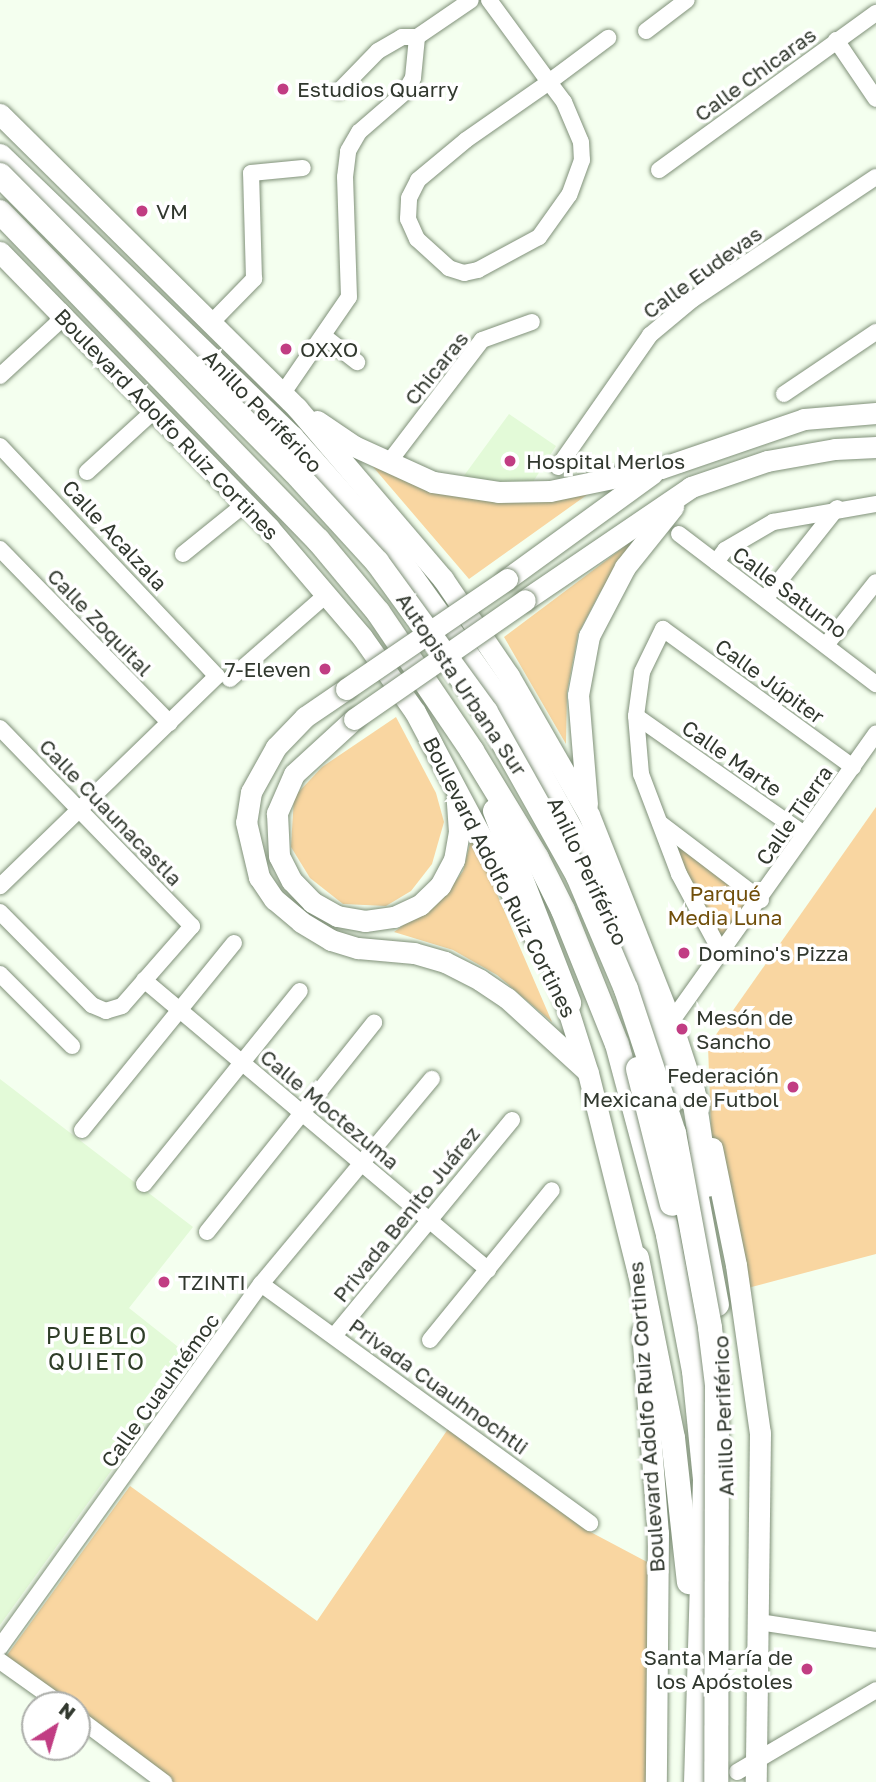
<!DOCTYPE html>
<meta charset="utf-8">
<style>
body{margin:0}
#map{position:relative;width:876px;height:1782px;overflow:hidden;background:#f4ffef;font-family:"Golos Text",sans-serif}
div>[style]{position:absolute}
.built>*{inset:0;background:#e3fad8}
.green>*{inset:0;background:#f9d6a1}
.roads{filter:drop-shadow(0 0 2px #809179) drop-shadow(0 0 2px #809179)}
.minor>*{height:16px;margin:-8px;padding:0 8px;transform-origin:8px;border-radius:8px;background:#fff}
.major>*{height:21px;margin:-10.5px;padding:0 10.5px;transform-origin:10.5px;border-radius:10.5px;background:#fff}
.highway>*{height:24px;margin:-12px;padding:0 12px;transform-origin:12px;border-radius:12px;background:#fff}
.bridges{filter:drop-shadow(0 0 2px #809179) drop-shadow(0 0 2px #809179)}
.major-bridge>*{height:21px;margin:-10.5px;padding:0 10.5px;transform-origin:10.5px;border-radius:10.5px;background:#fff}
.highway-bridge>*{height:24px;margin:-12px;padding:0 12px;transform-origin:12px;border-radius:12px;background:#fff}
.dots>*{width:19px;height:19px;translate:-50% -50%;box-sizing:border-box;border:4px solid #fff;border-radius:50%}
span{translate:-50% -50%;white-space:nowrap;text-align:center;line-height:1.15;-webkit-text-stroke:7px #fff;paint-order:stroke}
.street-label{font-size:21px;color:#31382e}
.poi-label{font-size:21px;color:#31382e}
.left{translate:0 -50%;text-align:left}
.right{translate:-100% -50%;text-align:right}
.park-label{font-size:21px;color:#704e09}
.neighbourhood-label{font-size:23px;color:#2f3e28;letter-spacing:2px}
.north{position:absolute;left:21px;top:1691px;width:70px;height:70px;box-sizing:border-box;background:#fff;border:2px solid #adafab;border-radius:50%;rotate:37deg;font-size:19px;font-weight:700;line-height:28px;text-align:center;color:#31382e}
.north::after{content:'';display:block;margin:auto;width:24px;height:32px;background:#c13d83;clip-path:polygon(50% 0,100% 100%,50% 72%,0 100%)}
</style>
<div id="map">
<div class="built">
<i style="clip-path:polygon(509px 414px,556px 446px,531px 485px,463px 477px)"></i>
<i style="clip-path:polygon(0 1079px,193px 1227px,129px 1308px,182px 1350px,155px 1384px,165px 1396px,0 1625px)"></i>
</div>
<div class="green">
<i style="clip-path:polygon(368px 461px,409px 483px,598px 487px,469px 579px)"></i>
<i style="clip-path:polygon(644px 532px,599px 594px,578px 634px,567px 692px,566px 744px,504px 637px)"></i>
<i style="clip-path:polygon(396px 717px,436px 793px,444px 822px,432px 864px,411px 891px,386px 906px,343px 904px,310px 878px,291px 847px,294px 797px,322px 767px)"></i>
<i style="clip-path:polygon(876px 807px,876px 1254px,740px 1290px,711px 1129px,708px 1046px)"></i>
<i style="clip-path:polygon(659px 822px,761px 900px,722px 954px)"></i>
<i style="clip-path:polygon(472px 836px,552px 1022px,497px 975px,453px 950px,394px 932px,447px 893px,463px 871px)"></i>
<i style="clip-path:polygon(448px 1429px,583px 1528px,649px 1563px,646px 1782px,171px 1782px,77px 1712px,77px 1705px,68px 1705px,5px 1658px,130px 1486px,317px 1621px)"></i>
</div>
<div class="roads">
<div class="minor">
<i style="left:489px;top:0;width:102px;rotate:53.8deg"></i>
<i style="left:549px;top:82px;width:25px;rotate:53deg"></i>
<i style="left:564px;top:102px;width:43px;rotate:67deg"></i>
<i style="left:581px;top:142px;width:18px;rotate:87deg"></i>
<i style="left:582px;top:160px;width:37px;rotate:110deg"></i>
<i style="left:569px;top:195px;width:52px;rotate:125.5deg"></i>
<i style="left:539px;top:237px;width:69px;rotate:151.6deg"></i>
<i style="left:478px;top:270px;width:14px;rotate:168deg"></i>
<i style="left:464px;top:273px;width:16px;rotate:-162deg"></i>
<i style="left:449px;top:268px;width:43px;rotate:-137.8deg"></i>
<i style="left:417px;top:239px;width:22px;rotate:-114deg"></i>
<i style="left:408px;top:219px;width:21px;rotate:-87deg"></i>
<i style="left:409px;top:198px;width:20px;rotate:-63deg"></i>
<i style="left:418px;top:180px;width:62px;rotate:-39.8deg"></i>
<i style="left:466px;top:140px;width:101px;rotate:-34.9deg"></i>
<i style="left:549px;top:82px;width:74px;rotate:-36.7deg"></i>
<i style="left:646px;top:31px;width:51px;rotate:-37.1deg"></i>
<i style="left:417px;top:37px;width:65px;rotate:-34.4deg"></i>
<i style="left:836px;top:40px;width:71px;rotate:55.9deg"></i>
<i style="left:339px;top:91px;width:56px;rotate:-45.7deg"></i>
<i style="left:378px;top:51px;width:28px;rotate:-30deg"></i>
<i style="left:402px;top:37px;width:15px"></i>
<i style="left:659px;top:170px;width:268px;rotate:-35.9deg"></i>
<i style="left:211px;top:323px;width:62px;rotate:-45.7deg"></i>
<i style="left:254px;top:279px;width:106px;rotate:-91.6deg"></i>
<i style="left:251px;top:173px;width:52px;rotate:-5.5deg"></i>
<i style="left:325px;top:337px;width:41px;rotate:38deg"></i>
<i style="left:0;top:376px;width:87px;rotate:-42.7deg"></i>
<i style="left:283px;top:393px;width:116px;rotate:-55.5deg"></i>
<i style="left:349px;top:297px;width:120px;rotate:-91.9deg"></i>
<i style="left:345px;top:177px;width:26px;rotate:-83deg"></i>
<i style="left:348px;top:151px;width:22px;rotate:-60deg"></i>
<i style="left:359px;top:132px;width:60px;rotate:-40.9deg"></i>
<i style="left:404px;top:93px;width:17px;rotate:-59deg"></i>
<i style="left:413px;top:78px;width:41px;rotate:-84.4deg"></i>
<i style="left:784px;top:394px;width:111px;rotate:-34deg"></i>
<i style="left:0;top:446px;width:316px;rotate:46.7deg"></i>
<i style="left:217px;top:676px;width:302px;rotate:135.9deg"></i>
<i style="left:389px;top:462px;width:153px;rotate:-52.7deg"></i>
<i style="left:482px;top:340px;width:53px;rotate:-19.8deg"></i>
<i style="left:558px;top:467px;width:161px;rotate:-55.1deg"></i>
<i style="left:650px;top:335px;width:55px;rotate:-39.8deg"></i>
<i style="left:692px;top:300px;width:221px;rotate:-33.8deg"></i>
<i style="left:87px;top:472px;width:92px;rotate:-42.4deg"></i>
<i style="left:679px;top:534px;width:248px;rotate:37.3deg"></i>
<i style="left:0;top:549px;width:243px;rotate:45.7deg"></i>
<i style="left:183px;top:554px;width:80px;rotate:-38.9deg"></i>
<i style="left:716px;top:562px;width:15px;rotate:-53deg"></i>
<i style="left:725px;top:550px;width:56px;rotate:-30.3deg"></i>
<i style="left:773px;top:522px;width:105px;rotate:-9.9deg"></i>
<i style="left:765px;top:599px;width:116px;rotate:-51.6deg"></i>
<i style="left:826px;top:645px;width:80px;rotate:-51.6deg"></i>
<i style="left:230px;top:679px;width:128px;rotate:-41.2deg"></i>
<i style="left:636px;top:716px;width:205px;rotate:35.1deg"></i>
<i style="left:0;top:728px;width:276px;rotate:45.9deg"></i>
<i style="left:192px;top:926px;width:106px;rotate:131.2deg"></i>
<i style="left:122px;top:1006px;width:17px;rotate:163deg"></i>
<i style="left:106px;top:1011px;width:15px;rotate:-157deg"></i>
<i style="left:92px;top:1005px;width:131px;rotate:-134.7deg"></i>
<i style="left:660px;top:823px;width:127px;rotate:37.3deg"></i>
<i style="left:722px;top:954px;width:91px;rotate:-118.3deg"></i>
<i style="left:679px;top:874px;width:107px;rotate:-110.8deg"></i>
<i style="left:641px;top:774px;width:58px;rotate:-94.9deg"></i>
<i style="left:636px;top:716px;width:44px;rotate:-82.2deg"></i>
<i style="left:642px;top:672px;width:48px;rotate:-64deg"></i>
<i style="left:663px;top:629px;width:235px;rotate:36deg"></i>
<i style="left:0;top:974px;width:102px;rotate:45deg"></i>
<i style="left:144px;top:980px;width:450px;rotate:40.1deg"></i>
<i style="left:671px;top:1022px;width:354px;rotate:-54.6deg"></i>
<i style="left:82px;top:1130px;width:241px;rotate:-50.9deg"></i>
<i style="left:144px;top:1184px;width:248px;rotate:-51.1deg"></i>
<i style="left:207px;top:1232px;width:268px;rotate:-51.4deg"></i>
<i style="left:261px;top:1284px;width:407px;rotate:36deg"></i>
<i style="left:334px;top:1336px;width:280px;rotate:-50.5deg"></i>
<i style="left:430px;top:1340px;width:193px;rotate:-50.9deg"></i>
<i style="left:759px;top:1622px;width:118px;rotate:8.7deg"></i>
<i style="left:0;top:1647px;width:447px;rotate:-54.3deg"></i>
<i style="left:261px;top:1284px;width:267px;rotate:-50.2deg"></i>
<i style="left:0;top:1661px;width:76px;rotate:35.4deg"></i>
<i style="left:77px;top:1717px;width:109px;rotate:36.8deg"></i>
<i style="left:737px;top:1772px;width:161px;rotate:-30.5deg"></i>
</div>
<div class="major">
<i style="left:0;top:114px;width:418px;rotate:44.7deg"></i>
<i style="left:297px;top:408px;width:225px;rotate:49.5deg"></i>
<i style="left:443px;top:579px;width:117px;rotate:55.8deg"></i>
<i style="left:509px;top:676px;width:160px;rotate:60.1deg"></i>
<i style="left:589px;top:815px;width:223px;rotate:68.4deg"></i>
<i style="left:671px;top:1022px;width:89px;rotate:71.8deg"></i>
<i style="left:0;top:252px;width:385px;rotate:45.7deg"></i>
<i style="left:269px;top:528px;width:143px;rotate:49.5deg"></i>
<i style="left:362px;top:637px;width:92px;rotate:54.8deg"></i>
<i style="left:415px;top:712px;width:256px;rotate:62deg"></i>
<i style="left:317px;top:421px;width:45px;rotate:34deg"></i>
<i style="left:354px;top:446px;width:87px;rotate:24.5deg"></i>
<i style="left:433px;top:482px;width:66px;rotate:8.7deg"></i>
<i style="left:498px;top:492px;width:52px;rotate:-1.1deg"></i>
<i style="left:550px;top:491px;width:113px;rotate:-11.7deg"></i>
<i style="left:661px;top:468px;width:151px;rotate:-18.9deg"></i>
<i style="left:804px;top:419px;width:72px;rotate:-4.8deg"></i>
<i style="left:507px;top:579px;width:180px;rotate:-36deg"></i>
<i style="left:525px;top:600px;width:201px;rotate:-34.2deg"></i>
<i style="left:691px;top:487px;width:80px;rotate:-18.9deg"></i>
<i style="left:767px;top:461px;width:69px;rotate:-10deg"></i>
<i style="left:835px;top:449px;width:41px;rotate:-2.8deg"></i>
<i style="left:346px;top:689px;width:50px;rotate:145.7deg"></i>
<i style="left:305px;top:717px;width:42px;rotate:134deg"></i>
<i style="left:276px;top:747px;width:51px;rotate:119.1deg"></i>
<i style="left:251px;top:792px;width:30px;rotate:99deg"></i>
<i style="left:246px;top:822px;width:57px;rotate:76.7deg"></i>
<i style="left:259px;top:877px;width:27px;rotate:56deg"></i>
<i style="left:274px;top:899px;width:35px;rotate:40deg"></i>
<i style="left:301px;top:922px;width:35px;rotate:31deg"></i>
<i style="left:331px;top:940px;width:28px;rotate:17deg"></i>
<i style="left:358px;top:948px;width:56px;rotate:5.1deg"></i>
<i style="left:414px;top:953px;width:32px;rotate:16deg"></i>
<i style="left:445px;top:962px;width:39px;rotate:27deg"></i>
<i style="left:480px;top:980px;width:32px;rotate:34deg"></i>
<i style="left:507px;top:998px;width:108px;rotate:42.4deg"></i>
<i style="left:354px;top:719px;width:81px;rotate:137.5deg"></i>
<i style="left:294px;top:774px;width:43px;rotate:113.6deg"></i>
<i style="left:277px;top:813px;width:43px;rotate:87.3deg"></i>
<i style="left:279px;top:856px;width:28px;rotate:63deg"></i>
<i style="left:292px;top:881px;width:29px;rotate:46deg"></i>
<i style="left:312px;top:902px;width:29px;rotate:29deg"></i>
<i style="left:337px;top:916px;width:28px;rotate:10deg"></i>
<i style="left:365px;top:921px;width:29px;rotate:-8deg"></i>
<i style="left:394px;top:917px;width:29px;rotate:-25deg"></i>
<i style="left:420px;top:905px;width:28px;rotate:-44deg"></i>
<i style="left:440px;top:886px;width:30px;rotate:-62deg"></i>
<i style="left:454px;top:860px;width:28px;rotate:-80deg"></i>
<i style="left:459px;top:832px;width:32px;rotate:-94deg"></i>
<i style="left:587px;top:804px;width:109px;rotate:-94.7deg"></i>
<i style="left:578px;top:695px;width:60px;rotate:-79.4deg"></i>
<i style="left:589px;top:636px;width:78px;rotate:-62.4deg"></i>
<i style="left:625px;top:567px;width:77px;rotate:-51.3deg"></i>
<i style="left:561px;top:988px;width:89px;rotate:72.4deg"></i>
<i style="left:588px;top:1073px;width:207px;rotate:76deg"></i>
<i style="left:712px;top:1148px;width:119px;rotate:78.4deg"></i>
<i style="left:736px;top:1265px;width:170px;rotate:81.9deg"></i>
<i style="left:760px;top:1433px;width:349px;rotate:90.7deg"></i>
<i style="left:642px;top:1331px;width:203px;rotate:85.5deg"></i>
<i style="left:658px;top:1533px;width:249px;rotate:90.5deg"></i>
</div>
<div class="highway">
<i style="left:0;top:156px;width:406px;rotate:44deg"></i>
<i style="left:292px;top:438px;width:160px;rotate:48.5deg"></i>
<i style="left:398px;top:558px;width:179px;rotate:54.5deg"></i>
<i style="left:502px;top:704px;width:172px;rotate:61.2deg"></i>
<i style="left:585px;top:855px;width:192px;rotate:68.3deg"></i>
<i style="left:656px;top:1033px;width:69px;rotate:75deg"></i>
<i style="left:0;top:212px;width:457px;rotate:45.9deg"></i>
<i style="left:318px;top:540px;width:94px;rotate:50.2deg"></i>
<i style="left:378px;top:612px;width:168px;rotate:55.9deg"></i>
<i style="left:472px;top:751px;width:125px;rotate:58.7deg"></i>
<i style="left:537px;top:858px;width:58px;rotate:63.4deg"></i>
<i style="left:563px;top:910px;width:144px;rotate:68.1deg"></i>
<i style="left:617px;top:1044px;width:198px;rotate:75deg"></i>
<i style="left:668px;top:1235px;width:138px;rotate:79.2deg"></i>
<i style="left:694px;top:1371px;width:110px;rotate:84.2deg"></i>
<i style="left:705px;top:1480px;width:302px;rotate:91.7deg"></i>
<i style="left:495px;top:811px;width:206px;rotate:68.9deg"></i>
<i style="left:693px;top:1091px;width:95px;rotate:81.5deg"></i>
<i style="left:691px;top:1166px;width:141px;rotate:79.4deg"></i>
<i style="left:637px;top:1258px;width:184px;rotate:78.7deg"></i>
<i style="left:673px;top:1438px;width:145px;rotate:83.7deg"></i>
</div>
</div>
<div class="bridges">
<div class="major-bridge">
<i style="left:346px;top:689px;width:195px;rotate:-34.3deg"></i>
<i style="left:354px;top:719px;width:208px;rotate:-34.8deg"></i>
</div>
<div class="highway-bridge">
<i style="left:0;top:175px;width:416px;rotate:45.2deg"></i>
<i style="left:293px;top:470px;width:125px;rotate:47.6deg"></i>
<i style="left:377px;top:562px;width:185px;rotate:54deg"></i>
<i style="left:486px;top:712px;width:188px;rotate:60.7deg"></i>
<i style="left:578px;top:876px;width:123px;rotate:67deg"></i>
<i style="left:626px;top:989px;width:152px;rotate:71.6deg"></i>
<i style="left:674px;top:1133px;width:198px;rotate:79.5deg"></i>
<i style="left:710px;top:1328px;width:57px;rotate:83deg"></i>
<i style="left:717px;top:1385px;width:397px;rotate:90.1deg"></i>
<i style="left:638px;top:1069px;width:139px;rotate:75.9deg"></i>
</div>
</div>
<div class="dots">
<i style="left:283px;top:89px;background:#c13d83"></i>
<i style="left:142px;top:211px;background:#c13d83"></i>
<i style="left:286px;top:349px;background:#c13d83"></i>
<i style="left:510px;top:461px;background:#c13d83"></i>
<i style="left:325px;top:669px;background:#c13d83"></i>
<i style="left:684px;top:953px;background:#c13d83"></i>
<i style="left:682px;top:1029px;background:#c13d83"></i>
<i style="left:793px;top:1087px;background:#c13d83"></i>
<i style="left:164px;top:1282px;background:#c13d83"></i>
<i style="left:807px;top:1669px;background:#c13d83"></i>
</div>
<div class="street-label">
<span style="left:755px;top:74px;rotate:-36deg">Calle Chicaras</span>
<span style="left:702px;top:272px;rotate:-36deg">Calle Eudevas</span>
<span style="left:436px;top:368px;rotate:-51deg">Chicaras</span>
<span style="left:263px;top:411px;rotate:46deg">Anillo Periférico</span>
<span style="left:167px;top:424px;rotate:46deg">Boulevard Adolfo Ruiz Cortines</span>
<span style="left:115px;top:535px;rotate:47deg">Calle Acalzala</span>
<span style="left:790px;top:592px;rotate:37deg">Calle Saturno</span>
<span style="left:100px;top:622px;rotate:46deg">Calle Zoquital</span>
<span style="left:770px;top:681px;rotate:36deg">Calle Júpiter</span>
<span style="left:462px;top:684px;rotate:56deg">Autopista Urbana Sur</span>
<span style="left:732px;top:758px;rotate:35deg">Calle Marte</span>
<span style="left:111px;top:812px;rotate:46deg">Calle Cuaunacastla</span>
<span style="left:794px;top:815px;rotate:-55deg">Calle Tierra</span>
<span style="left:588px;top:871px;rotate:65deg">Anillo Periférico</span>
<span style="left:500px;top:877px;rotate:63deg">Boulevard Adolfo Ruiz Cortines</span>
<span style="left:330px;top:1109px;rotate:40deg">Calle Moctezuma</span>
<span style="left:406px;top:1214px;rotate:-51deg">Privada Benito Juárez</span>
<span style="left:439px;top:1386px;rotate:36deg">Privada Cuauhnochtli</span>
<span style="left:160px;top:1390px;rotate:-54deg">Calle Cuauhtémoc</span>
<span style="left:723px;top:1416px;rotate:-92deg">Anillo Periférico</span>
<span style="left:646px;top:1417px;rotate:-94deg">Boulevard Adolfo Ruiz Cortines</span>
</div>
<div class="poi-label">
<span class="left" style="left:297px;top:89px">Estudios Quarry</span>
<span class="left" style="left:156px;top:211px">VM</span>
<span class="left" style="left:300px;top:349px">OXXO</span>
<span class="left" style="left:526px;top:461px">Hospital Merlos</span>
<span class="right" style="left:311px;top:669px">7-Eleven</span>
<span class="left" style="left:698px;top:953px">Domino's Pizza</span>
<span class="left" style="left:696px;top:1029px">Mesón de<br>Sancho</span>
<span class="right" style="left:779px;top:1087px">Federación<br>Mexicana de Futbol</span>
<span class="left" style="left:178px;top:1282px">TZINTI</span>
<span class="right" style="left:793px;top:1669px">Santa María de<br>los Apóstoles</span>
</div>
<div class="park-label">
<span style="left:725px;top:905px">Parqué<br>Media Luna</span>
</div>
<div class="neighbourhood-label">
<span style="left:97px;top:1348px">PUEBLO<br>QUIETO</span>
</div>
<div class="north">N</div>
</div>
